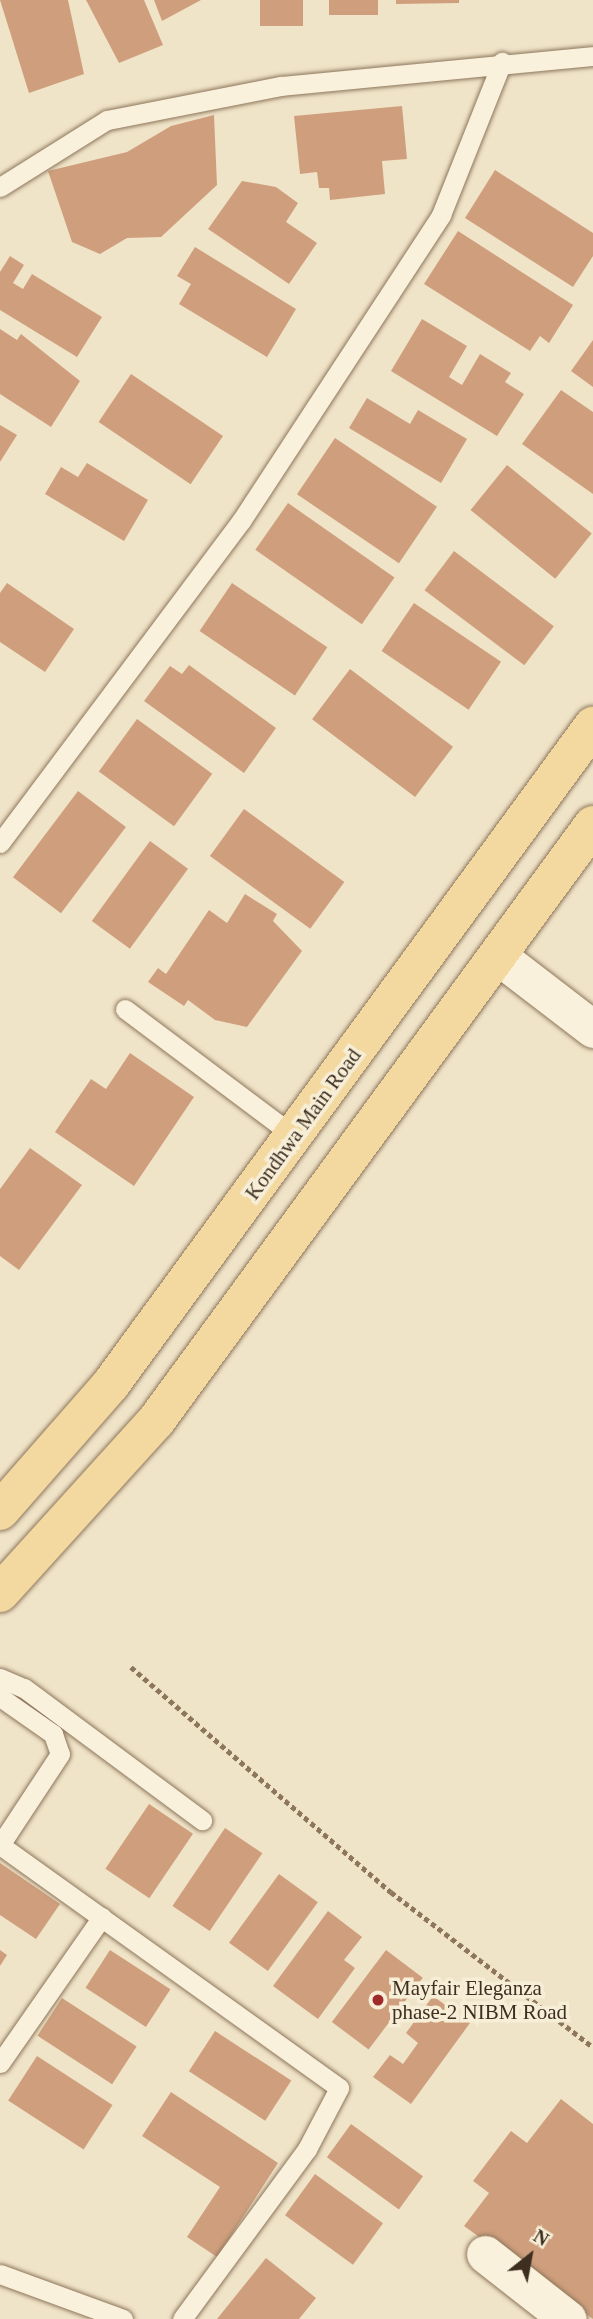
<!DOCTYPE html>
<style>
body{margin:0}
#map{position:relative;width:593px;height:2319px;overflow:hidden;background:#f0e4c8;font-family:"Times New Roman",serif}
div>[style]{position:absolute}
.building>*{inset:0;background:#cf9f7d;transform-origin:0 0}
.path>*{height:4.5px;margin-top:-2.25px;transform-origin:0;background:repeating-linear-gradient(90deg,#8d765c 0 5px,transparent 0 8.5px)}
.roads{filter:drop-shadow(0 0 2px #8d765c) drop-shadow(0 0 2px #8d765c)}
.lane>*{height:19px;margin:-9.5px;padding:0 9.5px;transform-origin:9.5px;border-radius:9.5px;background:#faf1dc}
.street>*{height:37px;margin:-18.5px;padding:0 18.5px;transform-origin:18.5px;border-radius:18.5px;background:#faf1dc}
.primary>*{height:38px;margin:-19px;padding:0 19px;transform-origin:19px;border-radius:19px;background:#f3d9a0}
.dots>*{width:19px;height:19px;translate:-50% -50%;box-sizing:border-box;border:4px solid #f7eed8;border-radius:50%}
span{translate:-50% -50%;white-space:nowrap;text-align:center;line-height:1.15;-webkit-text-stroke:7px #f7eed8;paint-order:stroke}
.street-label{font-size:21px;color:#3d2e20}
.poi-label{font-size:21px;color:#3d2e20}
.left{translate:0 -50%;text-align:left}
.north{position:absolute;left:495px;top:2221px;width:70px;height:70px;-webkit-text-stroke:5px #f7eed8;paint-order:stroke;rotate:31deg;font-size:19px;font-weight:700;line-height:28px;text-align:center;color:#3d2e20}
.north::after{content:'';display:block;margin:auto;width:24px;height:32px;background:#3d2e20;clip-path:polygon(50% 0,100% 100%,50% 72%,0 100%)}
</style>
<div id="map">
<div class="building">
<i style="clip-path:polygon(0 0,68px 0,84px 74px,29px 93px)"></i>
<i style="clip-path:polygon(86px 0,144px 0,163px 45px,119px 63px)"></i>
<i style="clip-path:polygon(154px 0,201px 0,162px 21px)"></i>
<i style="left:260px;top:0;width:43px;height:26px"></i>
<i style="left:329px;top:0;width:49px;height:15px"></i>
<i style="clip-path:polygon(396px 0,459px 0,459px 3px,396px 4px)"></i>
<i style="clip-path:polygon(402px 106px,407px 159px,382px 161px,385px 194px,330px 200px,329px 188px,319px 188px,317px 172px,300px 174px,294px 116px)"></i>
<i style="clip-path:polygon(214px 115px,217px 185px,161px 237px,127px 238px,100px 254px,72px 242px,48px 171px,127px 152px,171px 126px)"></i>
<i style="clip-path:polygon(495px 170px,593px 233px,593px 256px,573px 287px,465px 218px)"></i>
<i style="clip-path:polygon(242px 181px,276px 187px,298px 203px,286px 222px,317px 243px,289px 284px,208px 229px)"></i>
<i style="clip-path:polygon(458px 231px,573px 305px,549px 343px,540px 336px,530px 351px,424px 284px)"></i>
<i style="clip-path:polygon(195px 247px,296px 309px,267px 357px,179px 304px,191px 284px,177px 276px)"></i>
<i style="clip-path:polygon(10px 256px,24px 265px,13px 283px,23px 289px,32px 274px,102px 317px,77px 357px,0 310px,0 272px)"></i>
<i style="clip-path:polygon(422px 319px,467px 346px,449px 377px,462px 385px,480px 354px,511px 373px,505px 382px,524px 394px,497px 436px,391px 371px)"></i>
<i style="clip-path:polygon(0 329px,17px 340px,21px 334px,80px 381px,51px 427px,0 394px)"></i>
<i style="clip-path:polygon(593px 340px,593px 387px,571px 371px)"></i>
<i style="left:131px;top:374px;width:111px;height:58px;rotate:34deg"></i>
<i style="clip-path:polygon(561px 390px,593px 412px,593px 494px,522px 444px)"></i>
<i style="clip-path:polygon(367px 398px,410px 424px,418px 410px,467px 439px,441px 483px,349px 428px)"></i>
<i style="clip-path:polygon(0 425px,17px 435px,0 462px)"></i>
<i style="left:335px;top:438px;width:123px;height:68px;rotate:34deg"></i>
<i style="clip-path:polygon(87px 463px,148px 500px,124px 541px,45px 494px,61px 467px,78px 477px)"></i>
<i style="left:507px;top:465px;width:109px;height:58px;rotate:39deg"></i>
<i style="left:288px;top:503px;width:130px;height:57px;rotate:35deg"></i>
<i style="left:454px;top:551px;width:125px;height:49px;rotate:37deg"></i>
<i style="clip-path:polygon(7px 583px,74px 629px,45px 672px,0 642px,0 593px)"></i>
<i style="left:232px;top:583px;width:115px;height:58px;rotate:34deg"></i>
<i style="left:414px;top:603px;width:105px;height:58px;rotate:34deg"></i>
<i style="clip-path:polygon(189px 665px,276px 728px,244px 773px,144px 701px,170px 666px,182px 674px)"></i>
<i style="left:350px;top:669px;width:129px;height:63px;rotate:37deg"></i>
<i style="left:137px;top:719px;width:93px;height:65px;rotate:36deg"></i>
<i style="left:78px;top:791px;width:60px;height:108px;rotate:37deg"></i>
<i style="left:244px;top:809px;width:124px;height:58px;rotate:36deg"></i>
<i style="left:150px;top:841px;width:47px;height:99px;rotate:36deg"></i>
<i style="clip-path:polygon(245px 894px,277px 914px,273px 921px,302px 951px,247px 1027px,215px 1020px,188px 1000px,184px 1006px,148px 982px,158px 968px,166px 974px,209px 910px,227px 923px)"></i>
<i style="clip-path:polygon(130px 1053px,194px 1097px,134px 1186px,55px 1132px,91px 1079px,106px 1089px)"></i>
<i style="clip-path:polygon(30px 1148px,82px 1185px,19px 1270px,0 1256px,0 1189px)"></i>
<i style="left:149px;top:1804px;width:53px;height:78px;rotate:34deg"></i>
<i style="left:225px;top:1828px;width:45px;height:94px;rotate:34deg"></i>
<i style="clip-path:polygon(0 1863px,60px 1904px,36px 1939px,0 1915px)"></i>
<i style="left:279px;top:1874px;width:48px;height:85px;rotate:36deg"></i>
<i style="clip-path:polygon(328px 1911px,362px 1937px,344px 1960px,355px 1968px,318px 2019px,273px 1986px)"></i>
<i style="clip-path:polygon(0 1950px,7px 1955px,0 1966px)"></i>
<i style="left:110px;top:1950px;width:72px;height:45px;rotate:33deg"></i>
<i style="left:386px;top:1950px;width:46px;height:90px;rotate:37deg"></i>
<i style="clip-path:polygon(433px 1996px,470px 2023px,411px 2104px,373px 2077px,390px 2055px,403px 2064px,418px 2043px,406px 2033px)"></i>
<i style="left:62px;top:1998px;width:89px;height:45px;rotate:33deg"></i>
<i style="left:215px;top:2031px;width:91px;height:48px;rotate:33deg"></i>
<i style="left:37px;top:2056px;width:90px;height:53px;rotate:33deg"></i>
<i style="clip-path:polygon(171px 2092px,278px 2163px,217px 2257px,187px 2237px,220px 2187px,142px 2136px)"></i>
<i style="clip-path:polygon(561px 2099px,593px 2124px,593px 2319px,464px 2226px,489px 2193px,473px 2181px,511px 2131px,527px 2143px)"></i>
<i style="left:351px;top:2124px;width:89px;height:41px;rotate:36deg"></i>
<i style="left:315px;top:2174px;width:84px;height:51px;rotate:36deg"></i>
<i style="clip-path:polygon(266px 2258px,316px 2298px,299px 2319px,217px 2319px)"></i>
</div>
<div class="path">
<i style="left:131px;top:1667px;width:344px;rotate:40.9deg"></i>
<i style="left:391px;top:1892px;width:255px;rotate:37.5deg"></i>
</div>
<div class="roads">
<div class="lane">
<i style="left:0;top:187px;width:126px;rotate:-32.1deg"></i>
<i style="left:107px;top:120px;width:177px;rotate:-11.1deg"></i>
<i style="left:281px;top:86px;width:313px;rotate:-5.5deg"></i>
<i style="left:0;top:843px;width:402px;rotate:-53.2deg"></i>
<i style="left:241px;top:521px;width:366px;rotate:-56.8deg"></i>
<i style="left:441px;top:215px;width:165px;rotate:-68.3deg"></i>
<i style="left:125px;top:1009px;width:211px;rotate:36.9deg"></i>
<i style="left:0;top:1678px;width:26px;rotate:23deg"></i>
<i style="left:24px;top:1688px;width:222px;rotate:36.6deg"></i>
<i style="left:0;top:1697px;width:65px;rotate:34.9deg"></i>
<i style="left:53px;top:1734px;width:21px;rotate:71deg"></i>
<i style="left:60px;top:1754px;width:109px;rotate:123.4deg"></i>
<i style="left:0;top:1845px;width:417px;rotate:35.6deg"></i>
<i style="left:339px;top:2088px;width:69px;rotate:117.7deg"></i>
<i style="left:307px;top:2149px;width:211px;rotate:126.3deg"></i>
<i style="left:0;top:2063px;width:178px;rotate:-55.1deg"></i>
<i style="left:0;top:2274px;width:131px;rotate:20.1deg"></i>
</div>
<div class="street">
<i style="left:498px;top:956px;width:120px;rotate:37.5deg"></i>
<i style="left:485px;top:2254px;width:105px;rotate:38.1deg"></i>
</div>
<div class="primary">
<i style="left:0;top:1511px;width:169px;rotate:-48.8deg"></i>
<i style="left:111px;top:1384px;width:816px;rotate:-53.78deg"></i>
<i style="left:0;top:1593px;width:232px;rotate:-47.8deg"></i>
<i style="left:156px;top:1421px;width:739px;rotate:-53.75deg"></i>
</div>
</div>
<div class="dots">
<i style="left:378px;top:2000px;background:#9e2a2b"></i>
</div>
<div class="street-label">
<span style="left:303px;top:1124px;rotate:-54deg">Kondhwa Main Road</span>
</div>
<div class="poi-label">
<span class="left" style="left:392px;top:2000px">Mayfair Eleganza<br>phase-2 NIBM Road</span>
</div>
<div class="north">N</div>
</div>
